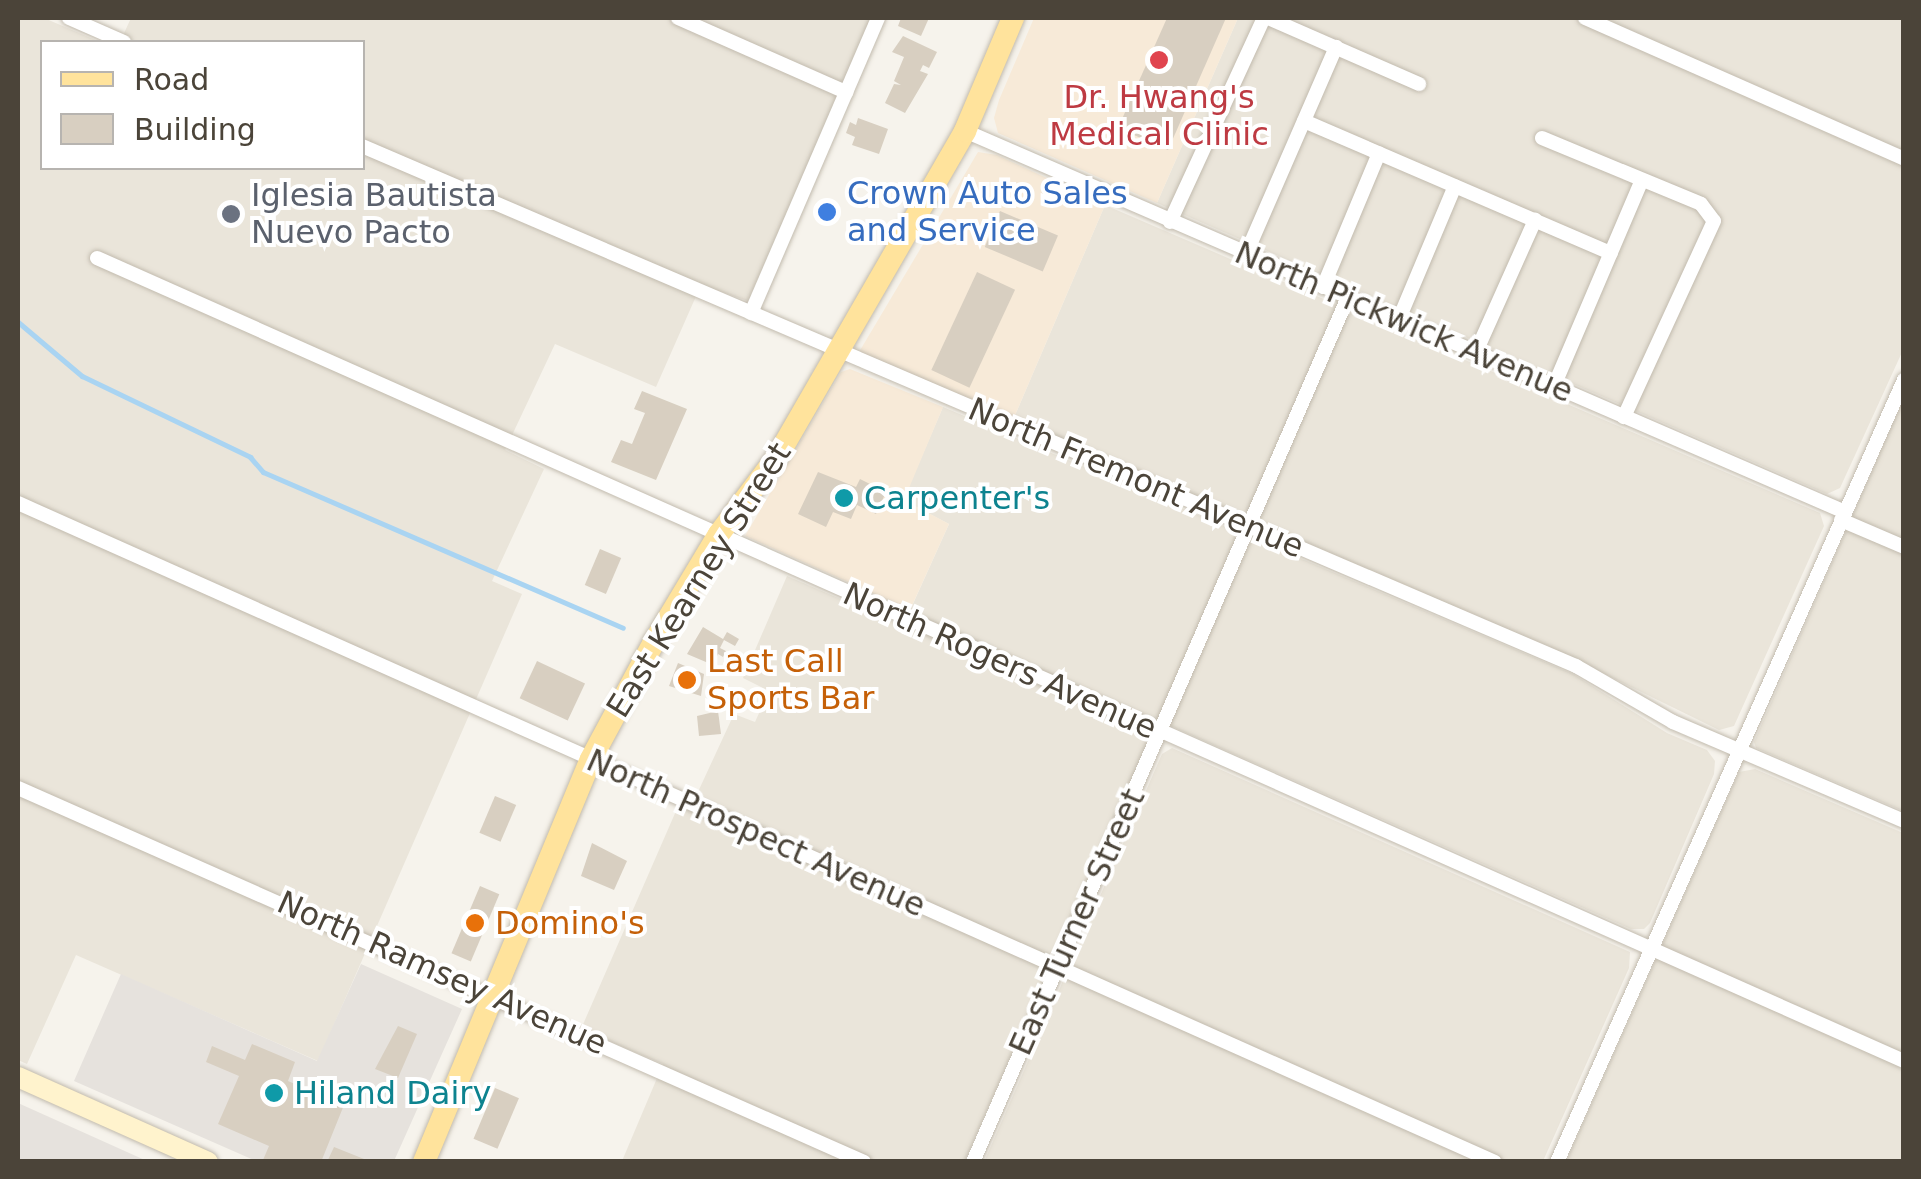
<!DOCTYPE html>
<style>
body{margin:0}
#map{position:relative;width:1921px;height:1179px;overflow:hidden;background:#f6f3ec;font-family:"DejaVu Sans",sans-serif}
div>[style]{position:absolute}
.residential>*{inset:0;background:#eae5da}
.commercial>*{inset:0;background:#f7ead8}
.industrial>*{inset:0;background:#e6e2dd}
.stream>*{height:5px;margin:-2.5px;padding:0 2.5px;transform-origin:2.5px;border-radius:2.5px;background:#a9d4f2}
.building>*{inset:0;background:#d8cfc1;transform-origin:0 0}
.roads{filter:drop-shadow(0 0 2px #c2bbae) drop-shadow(0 0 2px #c2bbae)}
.minor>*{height:14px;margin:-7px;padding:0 7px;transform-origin:7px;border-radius:7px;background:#fff}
.secondary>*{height:20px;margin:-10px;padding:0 10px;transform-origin:10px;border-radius:10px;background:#fff3cd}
.primary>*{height:22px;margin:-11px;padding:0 11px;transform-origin:11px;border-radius:11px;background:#ffe39c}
.dots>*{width:28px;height:28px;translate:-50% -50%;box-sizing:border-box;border:5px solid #fff;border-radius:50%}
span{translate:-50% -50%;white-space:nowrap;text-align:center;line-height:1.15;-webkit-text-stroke:8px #fff;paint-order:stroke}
.health-label{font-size:32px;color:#be3a42}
.shop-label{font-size:32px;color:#366cbe}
.left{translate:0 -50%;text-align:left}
.worship-label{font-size:32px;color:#5b616d}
.street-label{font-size:32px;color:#4b4439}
.culture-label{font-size:32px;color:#0d838f}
.food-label{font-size:32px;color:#c56008}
.frame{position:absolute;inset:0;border:20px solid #4b4439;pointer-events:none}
.legend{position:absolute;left:40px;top:40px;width:325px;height:130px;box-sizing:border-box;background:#fff;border:2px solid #b7b4b0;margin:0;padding:12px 18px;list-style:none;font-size:30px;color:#4b4439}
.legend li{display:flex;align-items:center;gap:20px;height:50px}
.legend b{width:50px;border:2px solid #b7b4b0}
</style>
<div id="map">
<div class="residential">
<i style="clip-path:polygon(18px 18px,44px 18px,100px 42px,42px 42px,42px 168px,362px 168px,362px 42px,120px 42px,131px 18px,872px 18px,748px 301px,701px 285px,656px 387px,555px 344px,505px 450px,544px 469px,492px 581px,522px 594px,318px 1061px,76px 955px,27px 1064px,18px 1060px)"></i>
<i style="clip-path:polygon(1238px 18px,1903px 18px,1903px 350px,1840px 488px,1827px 494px,1157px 203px)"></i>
<i style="clip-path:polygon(1105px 205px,1820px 513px,1824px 526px,1734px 726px,1719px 730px,1576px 660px,1013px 420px)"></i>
<i style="clip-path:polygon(1903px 400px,1903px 811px,1756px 748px,1754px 742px)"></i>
<i style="clip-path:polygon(943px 407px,1573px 674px,1667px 733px,1707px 750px,1715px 761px,1714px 774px,1650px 923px,1644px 929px,1631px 929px,1157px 720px,965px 1161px,622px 1161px,663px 1064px,581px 1029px,676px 811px,697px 794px,734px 714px,755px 722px,769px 691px,743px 678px,787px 576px,903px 626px,949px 524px,903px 500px)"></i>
<i style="clip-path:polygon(1172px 748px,1630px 952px,1629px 968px,1543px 1161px,984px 1162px,1162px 754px)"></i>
<i style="clip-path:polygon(1755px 769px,1903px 833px,1903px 1161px,1566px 1162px,1739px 772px)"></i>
</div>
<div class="commercial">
<i style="clip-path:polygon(1034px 18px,1238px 18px,1157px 203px,998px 133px,994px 118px,999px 100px)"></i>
<i style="clip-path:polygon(978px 152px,997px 155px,1105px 205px,1013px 420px,859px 352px)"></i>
<i style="clip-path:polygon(850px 369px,943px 407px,904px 500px,949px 524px,910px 610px,745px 536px,841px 372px)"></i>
</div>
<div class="industrial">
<i style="clip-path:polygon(361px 964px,462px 1009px,394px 1161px,256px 1161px,74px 1081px,121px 974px,317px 1061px)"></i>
<i style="clip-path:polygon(18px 1103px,147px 1161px,18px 1161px)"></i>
</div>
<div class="stream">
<i style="left:18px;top:322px;width:84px;rotate:40.2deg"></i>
<i style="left:82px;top:376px;width:187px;rotate:25.7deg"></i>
<i style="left:250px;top:457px;width:20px;rotate:49deg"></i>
<i style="left:263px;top:472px;width:392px;rotate:23.4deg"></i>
</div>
<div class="building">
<i style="clip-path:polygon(901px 18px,929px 18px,921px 36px,898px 26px)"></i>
<i style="clip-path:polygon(1167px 18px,1226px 18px,1168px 150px,1118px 128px)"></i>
<i style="clip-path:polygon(903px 36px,937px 52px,929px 68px,923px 65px,920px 71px,928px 74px,905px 113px,885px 103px,894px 84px,901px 85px,894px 81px,904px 57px,892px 52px)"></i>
<i style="clip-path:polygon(858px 118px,888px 129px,879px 154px,852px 145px,855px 137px,846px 133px,850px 122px,856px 125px)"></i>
<i style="left:1000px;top:211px;width:63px;height:39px;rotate:23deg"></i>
<i style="left:977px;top:272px;width:42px;height:108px;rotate:25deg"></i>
<i style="clip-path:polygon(642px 391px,687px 409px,656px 480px,611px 462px,621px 440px,632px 444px,645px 413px,634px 409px)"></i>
<i style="clip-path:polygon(818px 472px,856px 487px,860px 479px,886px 492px,876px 514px,857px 505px,851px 519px,833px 512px,826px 527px,798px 514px)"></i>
<i style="left:600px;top:549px;width:23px;height:39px;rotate:23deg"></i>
<i style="clip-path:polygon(703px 627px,723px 639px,727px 632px,739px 639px,735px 646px,724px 640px,720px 648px,726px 651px,723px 657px,718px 654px,713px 665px,687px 654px)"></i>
<i style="left:537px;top:661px;width:53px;height:41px;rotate:25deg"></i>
<i style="clip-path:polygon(678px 663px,704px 674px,701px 696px,669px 686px)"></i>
<i style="clip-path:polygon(718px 711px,721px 734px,699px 736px,697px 716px)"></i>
<i style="left:495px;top:796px;width:23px;height:40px;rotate:23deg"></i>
<i style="clip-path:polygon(592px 843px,627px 861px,614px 890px,581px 876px)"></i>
<i style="left:480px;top:886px;width:21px;height:73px;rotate:23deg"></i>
<i style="clip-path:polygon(398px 1026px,417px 1034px,398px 1078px,375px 1069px)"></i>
<i style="clip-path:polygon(252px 1044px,295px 1062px,288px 1081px,344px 1105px,321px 1162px,267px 1162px,263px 1160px,269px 1146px,218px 1124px,239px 1076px,206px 1062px,212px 1046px,245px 1060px)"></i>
<i style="left:495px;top:1088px;width:26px;height:55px;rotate:23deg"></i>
<i style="clip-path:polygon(334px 1147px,369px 1161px,369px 1162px,327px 1162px)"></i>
</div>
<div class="roads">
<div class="minor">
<i style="left:69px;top:18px;width:60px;rotate:23.6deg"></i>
<i style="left:678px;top:18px;width:184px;rotate:23.8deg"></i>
<i style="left:1268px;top:18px;width:165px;rotate:23.6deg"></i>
<i style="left:1585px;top:18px;width:349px;rotate:23.8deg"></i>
<i style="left:1304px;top:121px;width:334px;rotate:23.3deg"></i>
<i style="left:965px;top:131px;width:959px;rotate:23.41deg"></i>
<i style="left:1542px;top:138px;width:172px;rotate:22.5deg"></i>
<i style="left:1701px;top:204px;width:21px;rotate:53deg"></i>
<i style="left:1714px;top:221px;width:216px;rotate:114.7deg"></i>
<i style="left:362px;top:146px;width:1321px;rotate:23.19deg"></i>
<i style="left:1576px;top:666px;width:112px;rotate:30deg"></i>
<i style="left:1673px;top:722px;width:251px;rotate:23.2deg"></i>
<i style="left:1170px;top:222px;width:225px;rotate:-65.3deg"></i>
<i style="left:1246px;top:254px;width:226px;rotate:-66.5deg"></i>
<i style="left:97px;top:258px;width:1977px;rotate:23.96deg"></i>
<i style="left:1323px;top:287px;width:145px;rotate:-67.3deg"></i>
<i style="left:751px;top:313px;width:321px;rotate:-66.7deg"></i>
<i style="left:1399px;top:319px;width:144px;rotate:-67.2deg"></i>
<i style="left:1476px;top:352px;width:145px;rotate:-65.9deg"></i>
<i style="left:1554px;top:386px;width:224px;rotate:-66.9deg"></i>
<i style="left:18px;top:503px;width:1617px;rotate:24.05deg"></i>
<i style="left:1841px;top:520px;width:69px;rotate:23.2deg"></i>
<i style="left:18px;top:788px;width:925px;rotate:23.85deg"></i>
<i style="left:973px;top:1162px;width:943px;rotate:-66.56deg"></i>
<i style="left:1557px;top:1162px;width:856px;rotate:-66.07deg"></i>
</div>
<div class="secondary">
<i style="left:18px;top:1077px;width:208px;rotate:24.1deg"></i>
</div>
<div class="primary">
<i style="left:424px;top:1162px;width:436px;rotate:-67.5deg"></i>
<i style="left:591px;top:759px;width:131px;rotate:-61.7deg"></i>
<i style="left:653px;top:644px;width:128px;rotate:-59deg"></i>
<i style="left:719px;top:534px;width:96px;rotate:-53deg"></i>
<i style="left:777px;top:457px;width:376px;rotate:-60deg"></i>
<i style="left:965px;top:131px;width:123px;rotate:-67deg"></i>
</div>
</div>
<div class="dots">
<i style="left:1159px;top:60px;background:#e0444e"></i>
<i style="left:827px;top:212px;background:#3f7fe0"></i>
<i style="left:231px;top:214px;background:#6b7280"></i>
<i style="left:844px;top:498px;background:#0f9aa8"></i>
<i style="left:687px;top:680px;background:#e8710a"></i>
<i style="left:475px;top:923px;background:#e8710a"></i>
<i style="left:274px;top:1093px;background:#0f9aa8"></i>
</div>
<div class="health-label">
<span style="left:1159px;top:116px">Dr. Hwang's<br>Medical Clinic</span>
</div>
<div class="shop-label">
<span class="left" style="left:847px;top:212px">Crown Auto Sales<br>and Service</span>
</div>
<div class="worship-label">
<span class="left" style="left:251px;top:214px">Iglesia Bautista<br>Nuevo Pacto</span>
</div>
<div class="street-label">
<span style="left:1404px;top:322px;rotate:23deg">North Pickwick Avenue</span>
<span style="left:1136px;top:478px;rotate:23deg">North Fremont Avenue</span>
<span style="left:699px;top:580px;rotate:-58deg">East Kearney Street</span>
<span style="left:1000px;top:661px;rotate:24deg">North Rogers Avenue</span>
<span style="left:756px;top:833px;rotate:24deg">North Prospect Avenue</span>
<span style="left:1077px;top:922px;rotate:-66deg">East Turner Street</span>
<span style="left:442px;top:973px;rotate:24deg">North Ramsey Avenue</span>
</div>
<div class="culture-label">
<span class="left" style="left:864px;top:498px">Carpenter's</span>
<span class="left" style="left:294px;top:1093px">Hiland Dairy</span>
</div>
<div class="food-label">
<span class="left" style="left:707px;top:680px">Last Call<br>Sports Bar</span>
<span class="left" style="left:495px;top:923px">Domino's</span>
</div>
<div class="frame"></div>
<ul class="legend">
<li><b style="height:12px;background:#ffe39c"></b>Road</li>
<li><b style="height:28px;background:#d8cfc1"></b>Building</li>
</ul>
</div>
